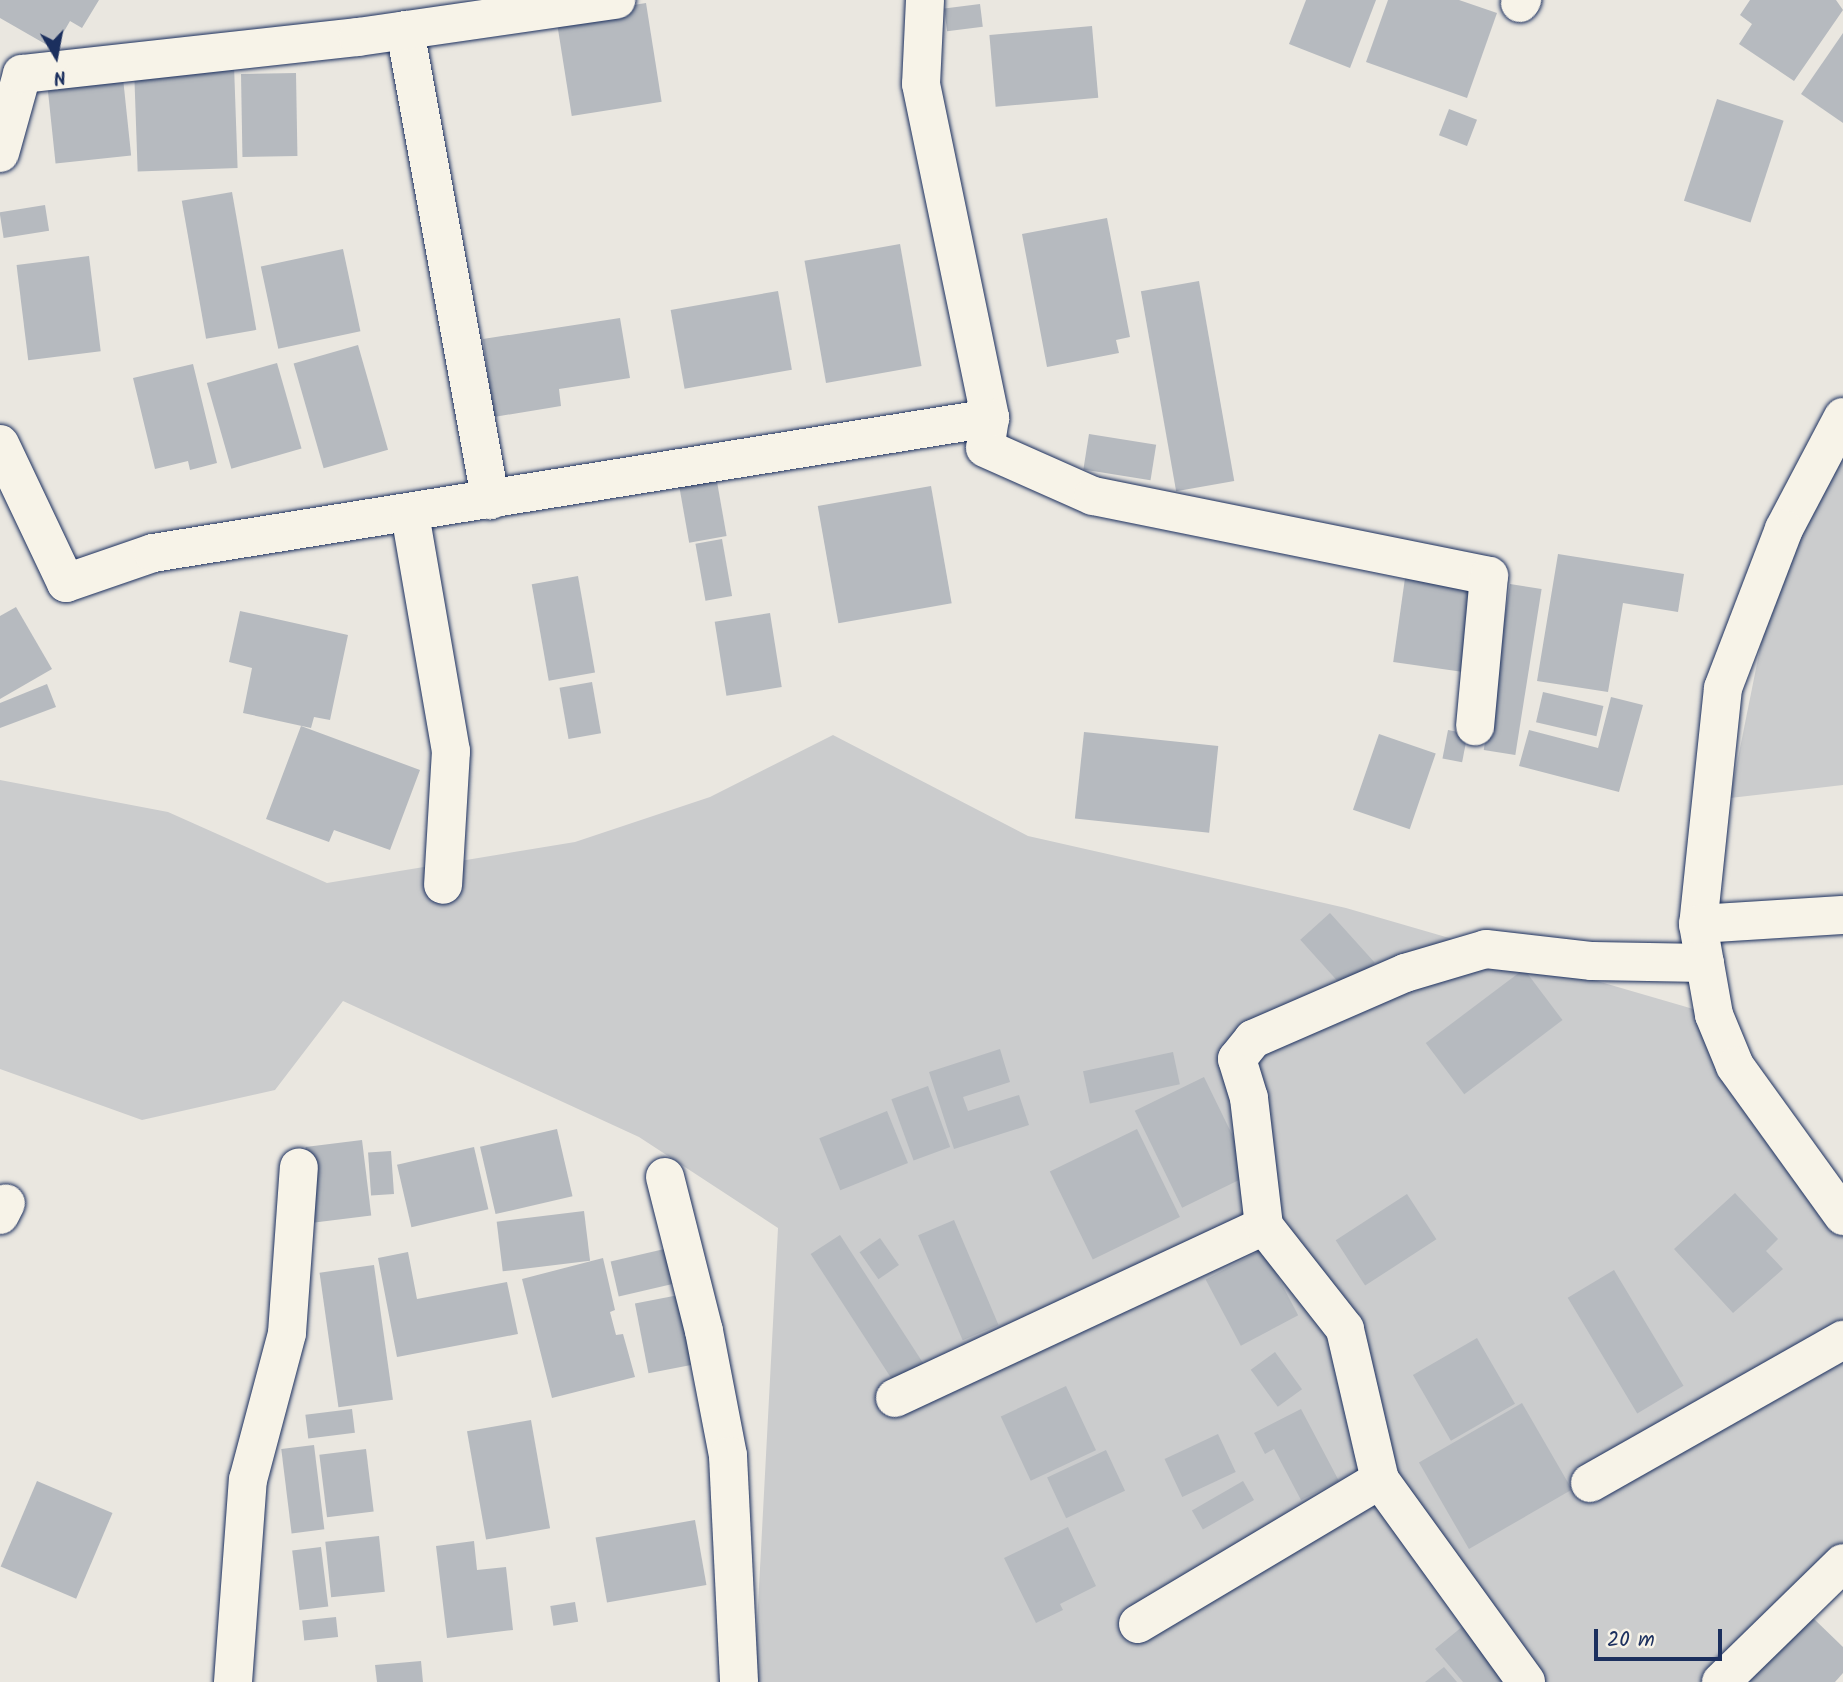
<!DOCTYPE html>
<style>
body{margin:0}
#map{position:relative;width:1843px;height:1682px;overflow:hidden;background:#eae7e0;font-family:Kalam,sans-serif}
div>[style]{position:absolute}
.green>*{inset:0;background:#cbcccd}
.building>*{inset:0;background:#b6babf;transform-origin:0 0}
.roads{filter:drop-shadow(0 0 2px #1b2f5e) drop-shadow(0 0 2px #1b2f5e)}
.minor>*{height:38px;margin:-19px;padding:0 19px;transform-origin:19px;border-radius:19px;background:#f7f3e8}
span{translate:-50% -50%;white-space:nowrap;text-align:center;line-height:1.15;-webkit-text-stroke:5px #f7f3e8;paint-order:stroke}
.north{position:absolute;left:21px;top:21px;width:70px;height:70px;-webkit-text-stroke:5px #f7f3e8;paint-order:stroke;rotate:170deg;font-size:19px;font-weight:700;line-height:28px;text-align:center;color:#1b2f5e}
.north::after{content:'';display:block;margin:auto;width:24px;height:32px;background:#1b2f5e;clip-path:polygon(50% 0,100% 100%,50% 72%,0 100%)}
.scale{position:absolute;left:1594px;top:1629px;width:128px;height:32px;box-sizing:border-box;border:4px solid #1b2f5e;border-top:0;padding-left:9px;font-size:21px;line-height:24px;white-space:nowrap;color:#1b2f5e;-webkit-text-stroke:5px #f7f3e8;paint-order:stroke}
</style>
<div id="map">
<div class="green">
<i style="clip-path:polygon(1843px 424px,1843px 785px,1730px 798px,1784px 529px)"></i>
<i style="clip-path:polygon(833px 735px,1028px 836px,1346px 908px,1714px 1015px,1843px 1216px,1843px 1563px,1729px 1682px,754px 1682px,778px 1228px,639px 1137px,343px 1001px,275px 1090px,142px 1120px,0 1069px,0 780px,168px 812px,327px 883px,575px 842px,710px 797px)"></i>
</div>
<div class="building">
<i style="clip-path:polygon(0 0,99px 0,82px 28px,70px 21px,54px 49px,0 18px)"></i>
<i style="clip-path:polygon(1306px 0,1376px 0,1350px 68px,1289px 44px)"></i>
<i style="clip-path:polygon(1388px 0,1459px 0,1497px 13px,1467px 98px,1366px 62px)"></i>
<i style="clip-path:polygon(1750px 0,1836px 0,1843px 10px,1794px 81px,1739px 44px,1752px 24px,1740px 15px)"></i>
<i style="left:646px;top:3px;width:100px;height:91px;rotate:81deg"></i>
<i style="left:980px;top:4px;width:23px;height:36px;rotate:83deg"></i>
<i style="left:1092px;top:26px;width:72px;height:103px;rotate:85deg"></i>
<i style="clip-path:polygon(1843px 33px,1843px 123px,1801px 94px)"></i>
<i style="left:234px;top:65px;width:103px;height:100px;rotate:88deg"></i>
<i style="left:296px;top:73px;width:83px;height:55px;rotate:89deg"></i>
<i style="left:123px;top:78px;width:78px;height:76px;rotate:84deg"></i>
<i style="left:1717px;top:99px;width:70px;height:107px;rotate:18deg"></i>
<i style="left:1449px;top:109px;width:30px;height:28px;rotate:21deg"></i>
<i style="left:232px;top:192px;width:140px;height:51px;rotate:80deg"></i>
<i style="left:45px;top:205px;width:26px;height:46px;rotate:81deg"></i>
<i style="clip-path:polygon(1107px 218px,1130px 337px,1116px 340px,1119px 353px,1047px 367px,1022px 234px)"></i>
<i style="left:900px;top:244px;width:124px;height:97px;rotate:80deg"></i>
<i style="left:343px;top:249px;width:84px;height:84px;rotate:78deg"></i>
<i style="left:89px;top:256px;width:96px;height:73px;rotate:83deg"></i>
<i style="left:1199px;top:281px;width:203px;height:59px;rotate:80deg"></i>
<i style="left:778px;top:291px;width:80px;height:109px;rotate:80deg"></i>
<i style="clip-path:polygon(620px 318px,630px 378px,559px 389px,561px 406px,494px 417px,483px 339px)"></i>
<i style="left:358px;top:345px;width:109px;height:67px;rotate:74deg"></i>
<i style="left:277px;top:363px;width:89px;height:73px;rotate:74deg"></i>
<i style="clip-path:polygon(193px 364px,217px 463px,190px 470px,188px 461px,155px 469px,133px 378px)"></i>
<i style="left:1089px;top:434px;width:68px;height:36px;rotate:9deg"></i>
<i style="left:716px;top:476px;width:61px;height:38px;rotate:80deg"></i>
<i style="left:931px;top:486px;width:119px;height:115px;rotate:80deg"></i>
<i style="left:722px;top:539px;width:58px;height:27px;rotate:80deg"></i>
<i style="clip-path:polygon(1558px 554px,1684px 574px,1678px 612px,1623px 603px,1608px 692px,1537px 681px)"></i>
<i style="left:1406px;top:571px;width:69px;height:92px;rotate:8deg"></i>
<i style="left:578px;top:576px;width:98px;height:47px;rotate:80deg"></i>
<i style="left:1510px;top:584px;width:32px;height:168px;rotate:9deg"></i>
<i style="clip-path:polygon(16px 607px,52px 669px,0 699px,0 616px)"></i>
<i style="clip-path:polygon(240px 611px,348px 635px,330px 720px,314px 717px,311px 728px,243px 713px,252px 668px,229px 662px)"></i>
<i style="left:770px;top:613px;width:75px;height:56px;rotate:81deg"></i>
<i style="left:592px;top:682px;width:52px;height:33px;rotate:80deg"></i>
<i style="clip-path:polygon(47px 684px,56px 707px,0 728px,0 703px)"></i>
<i style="left:1543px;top:692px;width:62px;height:31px;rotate:13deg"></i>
<i style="clip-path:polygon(1611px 697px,1643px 705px,1619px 792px,1519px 766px,1529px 730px,1598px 748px)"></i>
<i style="clip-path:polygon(301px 726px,420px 770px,390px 850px,334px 830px,329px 842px,266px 819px)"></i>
<i style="left:1448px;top:730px;width:20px;height:29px;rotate:11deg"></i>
<i style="left:1084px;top:732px;width:135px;height:87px;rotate:6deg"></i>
<i style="left:1379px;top:734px;width:60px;height:80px;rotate:19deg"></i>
<i style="left:1330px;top:913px;width:67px;height:40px;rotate:48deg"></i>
<i style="left:1524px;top:969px;width:64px;height:123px;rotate:53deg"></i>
<i style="clip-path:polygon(1000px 1049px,1010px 1082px,963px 1097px,968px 1111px,1019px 1095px,1029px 1125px,954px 1149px,929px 1072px)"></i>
<i style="left:1173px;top:1052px;width:33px;height:92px;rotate:78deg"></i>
<i style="left:1204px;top:1077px;width:108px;height:77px;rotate:64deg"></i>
<i style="left:928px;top:1086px;width:65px;height:39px;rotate:70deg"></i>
<i style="left:887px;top:1111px;width:56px;height:73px;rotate:68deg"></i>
<i style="left:557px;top:1129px;width:69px;height:79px;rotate:77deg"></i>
<i style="left:1137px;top:1129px;width:98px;height:97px;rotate:64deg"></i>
<i style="left:362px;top:1140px;width:76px;height:57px;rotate:83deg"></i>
<i style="left:474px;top:1147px;width:64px;height:79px;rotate:77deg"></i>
<i style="left:391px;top:1151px;width:43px;height:23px;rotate:86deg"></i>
<i style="clip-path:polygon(1735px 1193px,1778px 1239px,1766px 1251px,1783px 1269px,1733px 1313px,1674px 1249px)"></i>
<i style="left:1407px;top:1194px;width:54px;height:85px;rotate:57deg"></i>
<i style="left:584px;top:1211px;width:50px;height:88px;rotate:83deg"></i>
<i style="left:954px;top:1220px;width:114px;height:39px;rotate:67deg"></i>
<i style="left:840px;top:1235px;width:157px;height:35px;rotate:57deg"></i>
<i style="left:880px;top:1238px;width:33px;height:25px;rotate:55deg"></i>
<i style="left:673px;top:1247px;width:36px;height:64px;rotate:77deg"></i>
<i style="left:1263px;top:1249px;width:75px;height:65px;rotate:62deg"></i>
<i style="clip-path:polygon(408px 1252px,417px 1299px,507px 1282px,518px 1334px,397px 1357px,378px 1258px)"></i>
<i style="clip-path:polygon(603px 1258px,615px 1310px,610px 1312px,616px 1335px,623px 1334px,635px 1377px,552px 1398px,522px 1279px)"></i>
<i style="left:374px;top:1265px;width:136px;height:55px;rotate:82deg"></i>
<i style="left:1614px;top:1270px;width:135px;height:54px;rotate:59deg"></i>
<i style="left:684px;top:1294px;width:71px;height:50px;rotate:79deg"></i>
<i style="left:1477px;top:1338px;width:76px;height:74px;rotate:60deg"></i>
<i style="left:1275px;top:1352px;width:46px;height:30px;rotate:54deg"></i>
<i style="left:1066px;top:1386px;width:71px;height:72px;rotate:65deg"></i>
<i style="left:1522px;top:1403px;width:100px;height:119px;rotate:60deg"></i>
<i style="left:352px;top:1409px;width:24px;height:47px;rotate:83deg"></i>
<i style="clip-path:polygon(1301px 1409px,1339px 1481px,1301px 1500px,1274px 1449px,1265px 1454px,1254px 1433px)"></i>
<i style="left:531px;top:1420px;width:110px;height:65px;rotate:80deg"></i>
<i style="left:1218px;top:1434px;width:42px;height:59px;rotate:65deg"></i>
<i style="left:314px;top:1445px;width:85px;height:33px;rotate:83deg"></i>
<i style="left:366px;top:1449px;width:63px;height:47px;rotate:83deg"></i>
<i style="left:1106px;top:1450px;width:45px;height:65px;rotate:65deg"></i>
<i style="left:37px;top:1481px;width:82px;height:93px;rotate:23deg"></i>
<i style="left:1243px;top:1481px;width:22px;height:59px;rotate:60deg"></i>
<i style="left:695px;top:1520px;width:66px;height:101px;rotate:80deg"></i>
<i style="clip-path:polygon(1068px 1527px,1096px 1586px,1060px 1604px,1063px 1610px,1036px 1623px,1004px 1558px)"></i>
<i style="left:379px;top:1536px;width:56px;height:54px;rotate:84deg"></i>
<i style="clip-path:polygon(474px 1541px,477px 1570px,506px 1567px,513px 1630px,447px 1638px,436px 1546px)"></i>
<i style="left:321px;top:1547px;width:60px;height:29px;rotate:83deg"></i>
<i style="left:575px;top:1602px;width:20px;height:25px;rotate:81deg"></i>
<i style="left:336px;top:1617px;width:20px;height:34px;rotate:84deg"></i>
<i style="clip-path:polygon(1812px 1617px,1843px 1647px,1843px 1673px,1835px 1682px,1749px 1682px)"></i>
<i style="clip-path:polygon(1468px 1622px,1518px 1682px,1463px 1682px,1435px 1649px)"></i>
<i style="clip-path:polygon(421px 1661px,423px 1682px,377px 1682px,375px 1665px)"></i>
<i style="clip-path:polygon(1444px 1667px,1457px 1682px,1425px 1682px)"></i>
</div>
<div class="roads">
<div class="minor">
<i style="left:925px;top:0;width:84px;rotate:92.7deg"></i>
<i style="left:921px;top:84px;width:341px;rotate:78.3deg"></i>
<i style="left:990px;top:418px;width:30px;rotate:99deg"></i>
<i style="left:985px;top:448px;width:118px;rotate:24deg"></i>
<i style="left:1093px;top:496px;width:404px;rotate:11.4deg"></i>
<i style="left:1489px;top:576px;width:151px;rotate:95.3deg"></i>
<i style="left:1520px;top:3px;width:4px;rotate:-56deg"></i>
<i style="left:405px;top:30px;width:478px;rotate:79.7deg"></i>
<i style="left:0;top:153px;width:82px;rotate:-74.4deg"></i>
<i style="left:22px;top:74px;width:338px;rotate:-6.3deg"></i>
<i style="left:358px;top:37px;width:261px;rotate:-8.2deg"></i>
<i style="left:1843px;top:417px;width:127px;rotate:117.8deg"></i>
<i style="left:1784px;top:529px;width:170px;rotate:111deg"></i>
<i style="left:1723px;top:688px;width:237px;rotate:96deg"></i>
<i style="left:1698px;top:924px;width:92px;rotate:80deg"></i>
<i style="left:1714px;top:1015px;width:55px;rotate:67.6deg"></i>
<i style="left:1735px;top:1066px;width:185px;rotate:54.2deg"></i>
<i style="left:0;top:444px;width:154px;rotate:64.6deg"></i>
<i style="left:66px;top:583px;width:92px;rotate:-19deg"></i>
<i style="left:153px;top:553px;width:848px;rotate:-9.16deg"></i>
<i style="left:410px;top:514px;width:241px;rotate:80.2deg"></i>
<i style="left:451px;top:751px;width:134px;rotate:93.4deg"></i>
<i style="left:1698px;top:924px;width:145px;rotate:-3.6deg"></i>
<i style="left:665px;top:1177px;width:159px;rotate:75.8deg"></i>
<i style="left:704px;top:1331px;width:127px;rotate:79.1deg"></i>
<i style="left:728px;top:1456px;width:226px;rotate:87.2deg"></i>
<i style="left:0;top:1215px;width:13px;rotate:-63deg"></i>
<i style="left:895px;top:1398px;width:407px;rotate:-25deg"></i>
<i style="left:1380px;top:1480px;width:155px;rotate:-103.1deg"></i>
<i style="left:1345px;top:1329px;width:131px;rotate:-128.2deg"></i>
<i style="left:1264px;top:1226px;width:129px;rotate:-96.7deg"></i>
<i style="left:1249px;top:1098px;width:41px;rotate:-107.1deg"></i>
<i style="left:1237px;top:1059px;width:26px;rotate:-51deg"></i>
<i style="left:1253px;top:1039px;width:166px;rotate:-23.5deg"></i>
<i style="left:1405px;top:973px;width:84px;rotate:-16.5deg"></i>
<i style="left:1486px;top:949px;width:107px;rotate:6.5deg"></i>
<i style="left:1592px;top:961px;width:113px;rotate:1deg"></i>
<i style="left:1590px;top:1483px;width:291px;rotate:-29.5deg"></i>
<i style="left:1138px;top:1624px;width:282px;rotate:-30.8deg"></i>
<i style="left:1380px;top:1480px;width:249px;rotate:54.1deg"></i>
<i style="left:233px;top:1682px;width:203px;rotate:-85.8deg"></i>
<i style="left:248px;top:1480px;width:152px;rotate:-75.1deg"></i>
<i style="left:287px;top:1333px;width:166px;rotate:-85.9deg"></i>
<i style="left:1721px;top:1682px;width:170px;rotate:-44.3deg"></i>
</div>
</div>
<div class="north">N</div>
<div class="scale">20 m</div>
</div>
